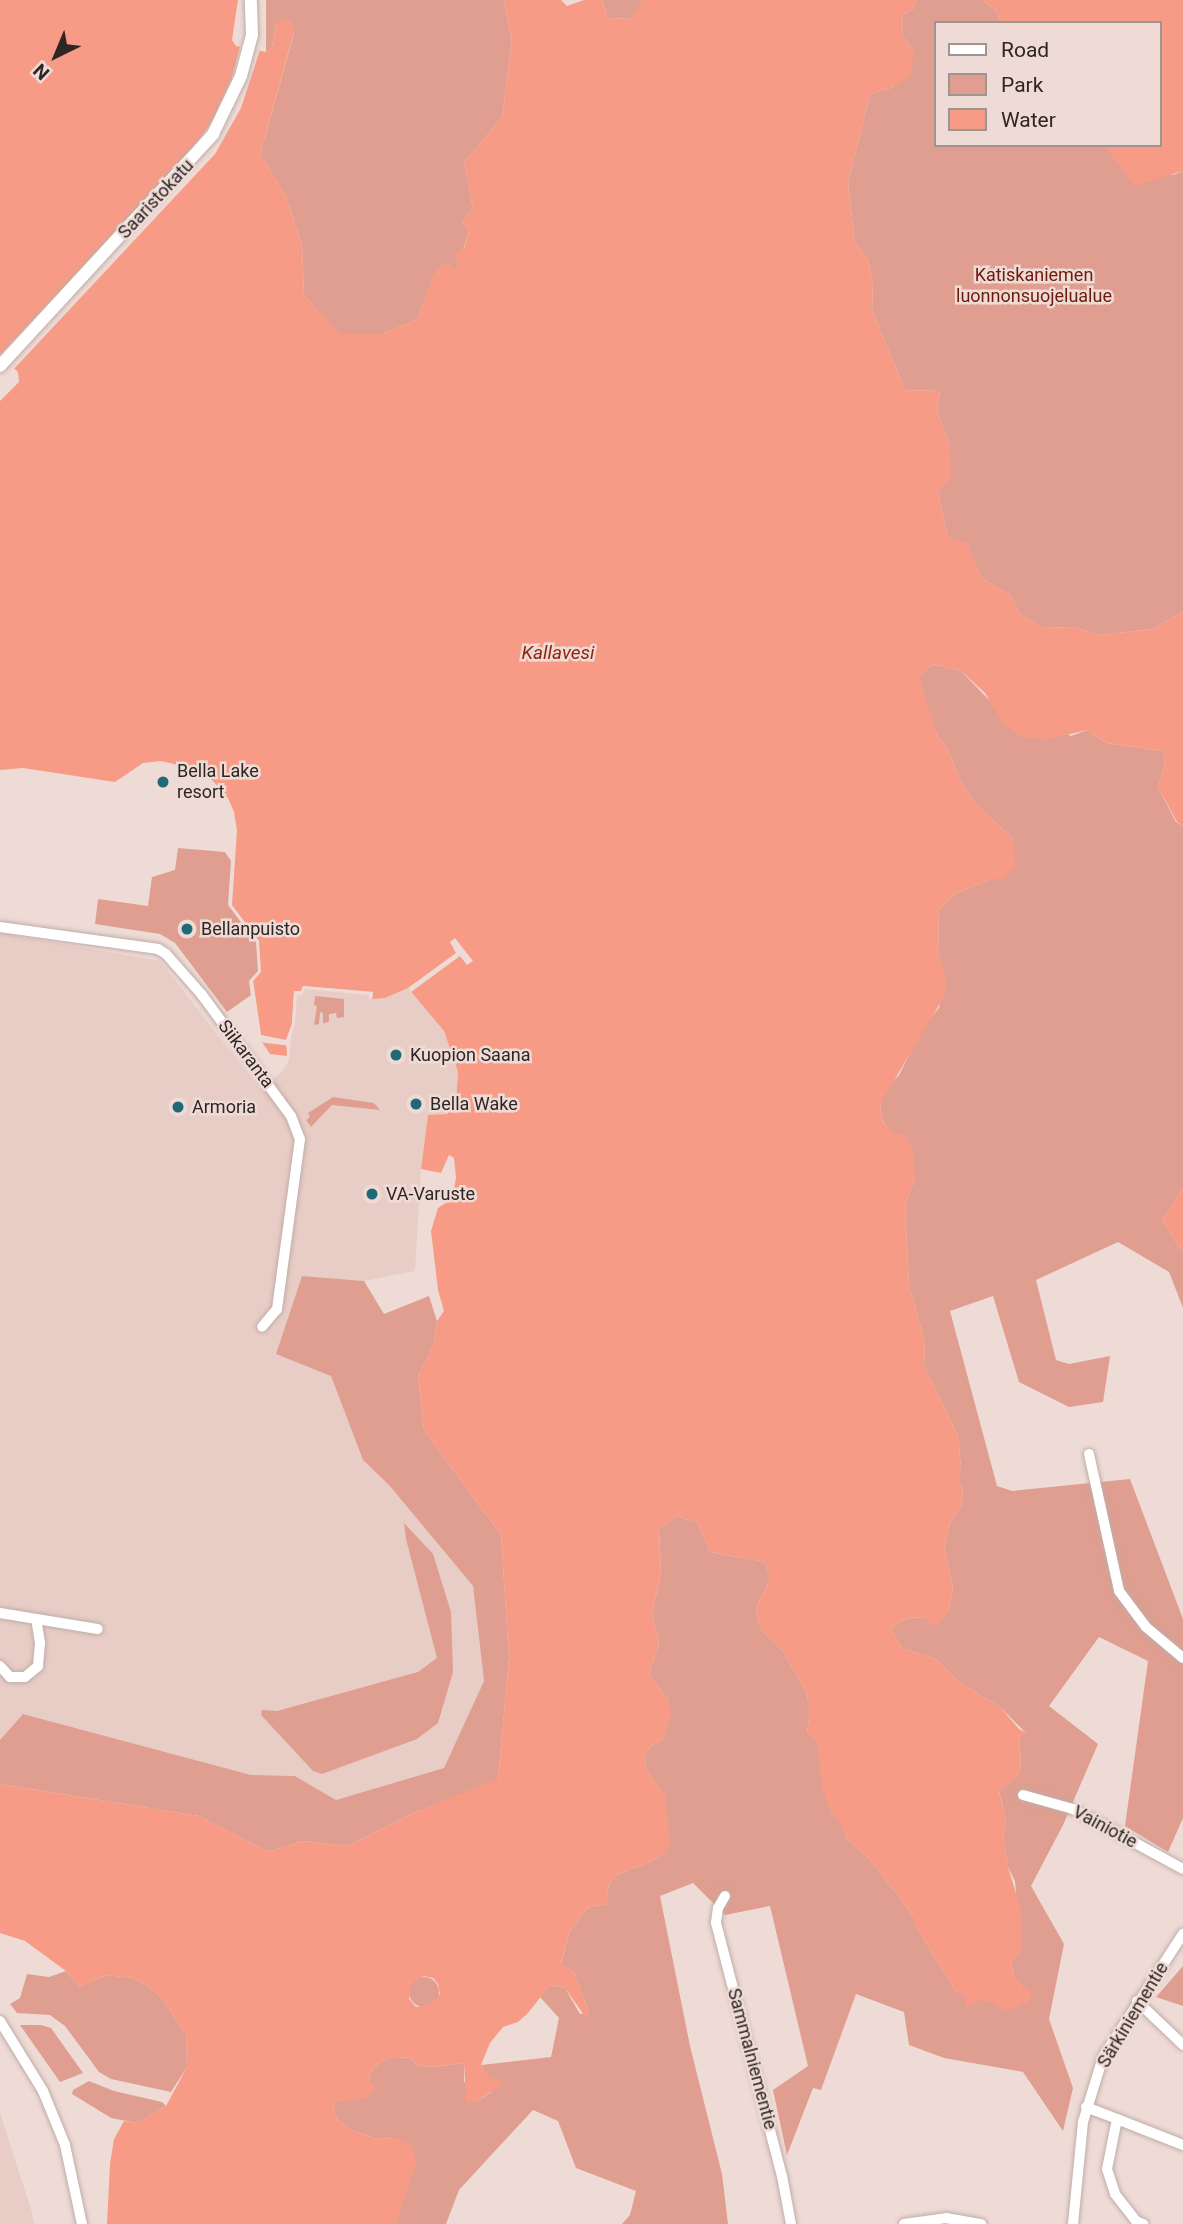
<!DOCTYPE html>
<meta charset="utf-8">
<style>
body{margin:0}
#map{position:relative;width:1183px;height:2224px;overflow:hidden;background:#efdbd6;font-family:Roboto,sans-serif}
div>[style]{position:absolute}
.built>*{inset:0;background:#e8cdc6}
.green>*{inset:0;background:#df9e8f}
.round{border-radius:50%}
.water>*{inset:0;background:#f79b86}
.pier>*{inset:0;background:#efdbd6}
.roads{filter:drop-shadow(0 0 2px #c0ada8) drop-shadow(0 0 2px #c0ada8)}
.minor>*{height:10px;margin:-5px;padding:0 5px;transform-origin:5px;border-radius:5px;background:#fff}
.major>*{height:12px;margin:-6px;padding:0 6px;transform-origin:6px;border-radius:6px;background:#fff}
.dots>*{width:19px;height:19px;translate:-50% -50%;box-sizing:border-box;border:4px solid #efdbd6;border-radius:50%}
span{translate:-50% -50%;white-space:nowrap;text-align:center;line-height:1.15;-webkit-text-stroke:5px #efdbd6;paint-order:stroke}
.street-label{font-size:18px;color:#2d2624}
.park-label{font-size:18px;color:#6c1b0b}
.poi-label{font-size:18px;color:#2d2624}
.left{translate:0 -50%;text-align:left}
.water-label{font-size:19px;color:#90250f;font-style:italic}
.legend{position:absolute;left:934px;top:21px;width:228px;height:126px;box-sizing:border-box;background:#efdbd6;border:2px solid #a1938f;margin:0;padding:9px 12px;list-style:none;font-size:21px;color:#2d2624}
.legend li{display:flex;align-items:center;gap:14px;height:35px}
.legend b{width:35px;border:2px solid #a1938f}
.north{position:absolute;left:21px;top:21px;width:70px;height:70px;-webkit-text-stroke:5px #efdbd6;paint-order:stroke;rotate:223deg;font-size:19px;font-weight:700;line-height:28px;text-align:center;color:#2d2624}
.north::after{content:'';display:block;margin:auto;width:24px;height:32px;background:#2d2624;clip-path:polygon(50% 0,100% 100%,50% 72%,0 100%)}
</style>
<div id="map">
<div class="built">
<i style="clip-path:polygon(0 933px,160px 961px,260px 1089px,282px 1072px,289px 1060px,295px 991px,303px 986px,408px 988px,444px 1031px,458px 1072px,456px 1105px,447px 1114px,428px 1116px,421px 1169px,415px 1271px,364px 1281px,302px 1276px,331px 1376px,363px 1460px,389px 1485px,473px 1586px,484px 1681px,444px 1768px,336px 1800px,295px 1776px,251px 1775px,23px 1714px,0 1740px)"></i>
<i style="clip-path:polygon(0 2113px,31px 2209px,34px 2224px,0 2224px)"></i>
</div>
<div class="green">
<i style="clip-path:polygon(266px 0,504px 0,512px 42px,502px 117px,464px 163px,473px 208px,462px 222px,469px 231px,457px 268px,451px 269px,449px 263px,436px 270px,417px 320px,382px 334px,339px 334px,304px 295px,302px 245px,286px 196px,260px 155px,294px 33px,276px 23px,272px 47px,266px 52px)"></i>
<i style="clip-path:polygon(602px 0,643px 0,632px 19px,608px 18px)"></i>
<i style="clip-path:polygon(917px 0,982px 0,996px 10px,1001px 23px,936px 23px,936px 145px,1104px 145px,1115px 158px,1173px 175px,1183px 171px,1183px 612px,1152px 629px,1100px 635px,1072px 627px,1043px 628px,1020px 614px,1011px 595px,982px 579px,966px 543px,948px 538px,938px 493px,950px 446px,937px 412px,940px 391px,905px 390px,872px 310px,873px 283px,868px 259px,855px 244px,848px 183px,870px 94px,894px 87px,914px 52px,902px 35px,903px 15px,913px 9px)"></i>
<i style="clip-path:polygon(932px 664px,961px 671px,993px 704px,1071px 736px,1087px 730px,1106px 743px,1163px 751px,1165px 763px,1158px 787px,1176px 822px,1183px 826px,1183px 1188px,1162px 1220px,1183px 1253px,1183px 1308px,1169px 1272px,1118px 1242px,1036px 1280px,1056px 1360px,1069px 1364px,1110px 1356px,1103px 1402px,1069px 1407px,1019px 1382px,993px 1296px,950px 1311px,997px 1486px,1012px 1491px,1130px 1479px,1183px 1619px,1183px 1818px,1168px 1852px,1125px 1826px,1148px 1661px,1099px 1637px,1049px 1706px,1098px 1744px,1063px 1825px,1031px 1886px,1064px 1944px,1049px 2019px,1073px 2088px,1063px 2131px,1023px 2072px,944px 2058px,909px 2045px,904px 2012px,856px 1994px,821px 2090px,813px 2088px,787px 2155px,773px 2090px,808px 2066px,770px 1906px,725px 1915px,693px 1883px,660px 1896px,690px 2046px,722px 2174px,728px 2224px,622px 2224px,630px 2215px,636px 2191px,576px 2168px,558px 2121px,533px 2110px,459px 2190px,446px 2224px,396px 2224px,395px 2138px,376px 2139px,351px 2130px,337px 2119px,333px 2103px,355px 2098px,369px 2082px,371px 2072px,380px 2062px,396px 2057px,410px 2058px,417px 2065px,433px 2067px,464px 2063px,464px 2081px,476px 2102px,492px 2092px,490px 2079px,481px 2065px,551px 2057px,559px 2018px,540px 1997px,550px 1985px,565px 1988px,580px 2014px,589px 2013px,574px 1972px,561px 1964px,569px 1933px,587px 1908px,606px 1904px,609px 1883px,618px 1874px,648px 1863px,664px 1853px,665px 1796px,647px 1771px,644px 1756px,651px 1746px,663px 1739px,669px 1701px,649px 1675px,659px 1643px,652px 1615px,661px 1572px,659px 1528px,677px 1516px,698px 1523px,710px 1552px,765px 1562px,770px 1579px,756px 1609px,761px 1630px,782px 1650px,806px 1691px,810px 1711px,807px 1732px,817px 1741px,831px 1812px,842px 1824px,847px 1839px,868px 1857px,914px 1917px,914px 1923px,956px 1992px,992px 2002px,1022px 1986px,1014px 1977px,1011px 1962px,1021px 1951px,1015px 1881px,1008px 1867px,1003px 1835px,1006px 1822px,999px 1790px,1016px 1778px,1021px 1766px,1019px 1736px,1026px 1733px,1001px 1708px,958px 1681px,936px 1659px,902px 1648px,891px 1630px,901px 1621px,911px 1618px,924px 1617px,935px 1626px,949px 1610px,953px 1587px,944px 1547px,951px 1521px,961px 1508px,963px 1492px,958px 1479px,961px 1467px,958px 1436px,924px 1366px,925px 1343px,909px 1286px,905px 1205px,915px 1178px,906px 1136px,890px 1131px,882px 1120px,880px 1104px,887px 1087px,899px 1075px,925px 1024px,939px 1008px,945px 976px,938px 955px,939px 909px,955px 894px,991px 879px,1013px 839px,973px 801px,960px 780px,947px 748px,937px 735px,919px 683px,919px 676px)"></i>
<i style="clip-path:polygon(178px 848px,225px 852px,231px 861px,228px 905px,256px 942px,258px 971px,249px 981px,251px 995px,227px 1012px,175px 943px,160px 934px,95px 924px,98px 899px,148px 906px,152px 877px,175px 870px)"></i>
<i style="clip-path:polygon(315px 996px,344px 999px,344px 1017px,337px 1018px,336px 1013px,329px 1014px,329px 1022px,323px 1023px,323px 1013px,320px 1012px,319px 1024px,314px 1025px,317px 1006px,314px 1005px)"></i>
<i style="clip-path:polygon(333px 1097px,374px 1103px,380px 1110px,332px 1105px,311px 1127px,306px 1120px,310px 1117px,308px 1113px)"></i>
<i style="clip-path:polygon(302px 1276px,364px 1281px,384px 1314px,429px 1296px,437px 1321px,434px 1345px,418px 1376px,424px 1430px,501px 1535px,509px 1658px,498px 1780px,411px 1814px,348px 1846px,302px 1841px,269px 1852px,199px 1816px,0 1784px,0 1740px,23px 1714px,251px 1775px,295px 1776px,336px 1800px,444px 1768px,484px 1681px,473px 1586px,389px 1485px,363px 1460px,331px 1376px,276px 1354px)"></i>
<i style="clip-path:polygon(404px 1523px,433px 1554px,451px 1612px,453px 1672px,438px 1723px,417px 1739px,322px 1774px,313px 1771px,261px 1715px,262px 1710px,277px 1711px,418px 1672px,437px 1658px,406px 1539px)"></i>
<i style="clip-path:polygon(1183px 1966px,1183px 2006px,1156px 1997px)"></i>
<i style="clip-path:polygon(66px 1971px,80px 1987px,106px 1975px,133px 1978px,145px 1984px,163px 1999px,186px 2034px,187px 2067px,171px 2092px,111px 2079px,99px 2072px,65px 2026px,50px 2015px,17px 2013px,10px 2004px,20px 1998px,27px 1974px,49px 1977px)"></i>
<i class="round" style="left:409px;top:1977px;width:30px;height:30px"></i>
<i style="clip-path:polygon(20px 2025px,41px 2025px,51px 2028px,83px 2073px,60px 2082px)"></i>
<i style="clip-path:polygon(89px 2081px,114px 2091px,162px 2102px,166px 2106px,137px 2123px,111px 2118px,72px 2094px,73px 2090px)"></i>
</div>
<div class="water">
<i style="clip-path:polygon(evenodd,0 0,238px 0,232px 40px,236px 46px,266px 52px,272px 47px,276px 23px,284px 20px,292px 22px,294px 32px,260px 155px,286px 196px,302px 245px,304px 295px,340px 334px,382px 334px,417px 320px,436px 269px,449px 262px,451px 269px,457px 267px,455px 254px,464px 248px,469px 231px,462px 222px,473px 208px,464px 163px,502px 117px,512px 42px,504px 0,561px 0,567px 6px,584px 0,602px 0,608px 18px,631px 19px,643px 0,917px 0,913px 9px,903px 15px,902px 35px,914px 52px,910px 76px,894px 87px,870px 94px,848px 183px,855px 244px,868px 259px,873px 283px,872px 310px,905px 390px,940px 391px,937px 412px,950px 446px,951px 477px,938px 493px,948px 538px,966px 542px,982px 579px,1011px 595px,1020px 614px,1043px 628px,1072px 627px,1100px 635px,1152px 629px,1183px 612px,1183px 826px,1177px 822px,1158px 787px,1165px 763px,1163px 751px,1106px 743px,1087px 730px,1046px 740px,1019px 736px,1002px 722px,985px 693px,961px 671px,932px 664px,919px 676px,937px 735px,947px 748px,960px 780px,973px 801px,1013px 839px,1016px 866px,1003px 879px,991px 879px,955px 894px,939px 909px,938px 955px,946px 976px,945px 995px,880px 1104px,882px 1121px,890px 1130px,906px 1136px,913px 1149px,915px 1178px,905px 1205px,909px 1286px,925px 1343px,924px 1366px,958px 1436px,961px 1467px,958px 1479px,963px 1492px,961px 1508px,951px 1521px,944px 1547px,953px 1587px,949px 1610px,935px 1627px,924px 1617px,911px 1618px,901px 1621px,891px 1630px,902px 1648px,936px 1659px,958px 1681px,1001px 1708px,1019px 1729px,1027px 1733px,1019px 1736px,1021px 1766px,1016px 1778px,999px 1791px,1006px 1822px,1003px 1835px,1008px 1867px,1022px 1913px,1021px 1951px,1011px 1962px,1014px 1977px,1022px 1986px,1031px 1990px,1031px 1997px,1028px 2003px,1019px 2003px,1018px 2008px,1003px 2010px,992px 2002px,979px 2000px,966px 2006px,964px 1995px,956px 1992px,914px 1923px,914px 1917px,868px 1857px,847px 1839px,841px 1824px,831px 1812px,822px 1787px,817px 1741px,807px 1732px,810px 1711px,806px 1691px,782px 1650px,761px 1630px,756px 1609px,770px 1579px,765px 1562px,710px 1552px,698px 1523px,677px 1516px,659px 1528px,661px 1572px,652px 1615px,659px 1643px,649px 1675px,669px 1701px,671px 1715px,663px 1739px,651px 1746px,644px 1756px,647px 1771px,665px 1796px,670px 1844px,664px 1853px,648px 1863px,618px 1874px,609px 1883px,606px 1904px,587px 1908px,569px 1933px,561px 1963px,574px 1972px,589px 2013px,586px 2018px,565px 1988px,550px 1985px,528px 2013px,518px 2022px,503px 2027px,490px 2043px,481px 2065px,490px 2078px,499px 2080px,502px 2085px,476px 2102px,466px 2101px,464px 2063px,433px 2067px,417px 2065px,410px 2058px,397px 2057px,380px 2062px,371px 2072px,370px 2082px,376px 2088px,367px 2098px,333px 2103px,337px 2119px,351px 2130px,376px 2139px,395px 2138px,412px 2145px,416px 2163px,396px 2224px,107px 2224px,110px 2164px,114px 2139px,124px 2121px,137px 2123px,166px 2106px,187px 2067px,186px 2034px,163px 1999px,145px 1984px,133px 1978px,106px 1975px,80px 1987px,66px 1971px,25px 1941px,0 1933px,0 1784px,199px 1816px,269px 1852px,302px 1841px,348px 1846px,411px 1814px,498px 1779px,509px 1658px,501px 1535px,424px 1430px,418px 1376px,434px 1345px,437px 1321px,444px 1311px,438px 1290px,431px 1231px,438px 1208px,452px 1199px,456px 1178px,454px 1158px,449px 1155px,441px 1173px,421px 1169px,428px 1115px,447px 1114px,456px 1105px,458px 1072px,444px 1031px,408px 988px,385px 998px,372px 999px,373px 992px,303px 986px,301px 992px,294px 991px,292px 1024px,286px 1040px,287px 1056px,270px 1054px,262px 1042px,253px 981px,261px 972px,259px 941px,232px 905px,237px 830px,234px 812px,228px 798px,212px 780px,195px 769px,161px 761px,143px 763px,115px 782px,23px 768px,0 770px,0 401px,19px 382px,18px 372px,0 356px,0 0,424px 1976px,433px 1978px,438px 1984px,440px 1994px,430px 2004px,416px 2007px,409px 1999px,412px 1983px,424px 1976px)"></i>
<i style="clip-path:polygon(982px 0,1183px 0,1183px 171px,1134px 186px,1104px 145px,1160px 145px,1160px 23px,1001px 23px,996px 10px)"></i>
<i style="clip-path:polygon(1183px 1188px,1183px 1253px,1162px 1220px)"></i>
</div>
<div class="pier">
<i style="clip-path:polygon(241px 43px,261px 47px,241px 108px,215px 154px,12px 371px,0 361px,0 355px,186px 157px,212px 122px,232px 78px)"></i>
<i style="clip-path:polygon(455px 938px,473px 961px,467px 965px,460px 956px,411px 992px,408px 988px,456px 953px,450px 942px)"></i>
<i style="clip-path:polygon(250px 981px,253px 981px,261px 1035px,286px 1040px,292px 1024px,294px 991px,301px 991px,303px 986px,373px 992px,372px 999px,369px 999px,369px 995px,305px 989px,302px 995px,297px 995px,295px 1024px,290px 1040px,292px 1046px,258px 1042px)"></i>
</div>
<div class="roads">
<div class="minor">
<i style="left:0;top:927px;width:160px;rotate:7.9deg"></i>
<i style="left:158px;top:949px;width:9px;rotate:32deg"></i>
<i style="left:166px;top:954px;width:55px;rotate:48.7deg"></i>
<i style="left:202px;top:995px;width:150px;rotate:53.7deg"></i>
<i style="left:291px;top:1116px;width:25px;rotate:69deg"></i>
<i style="left:300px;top:1139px;width:172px;rotate:97.7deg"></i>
<i style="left:277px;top:1309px;width:23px;rotate:130deg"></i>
<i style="left:1089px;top:1454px;width:140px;rotate:77.6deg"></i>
<i style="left:1119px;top:1591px;width:45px;rotate:53.1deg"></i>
<i style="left:1146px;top:1627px;width:48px;rotate:40deg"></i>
<i style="left:0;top:1613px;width:99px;rotate:9.3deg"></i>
<i style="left:0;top:1666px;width:15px;rotate:48deg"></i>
<i style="left:10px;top:1677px;width:15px"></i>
<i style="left:25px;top:1677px;width:17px;rotate:-40deg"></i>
<i style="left:38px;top:1666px;width:23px;rotate:-85deg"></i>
<i style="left:40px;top:1643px;width:24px;rotate:-99deg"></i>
<i style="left:1023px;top:1795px;width:52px;rotate:15.6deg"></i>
<i style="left:1073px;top:1809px;width:125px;rotate:28.6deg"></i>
<i style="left:725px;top:1896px;width:14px;rotate:120deg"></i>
<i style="left:718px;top:1908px;width:15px;rotate:98deg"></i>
<i style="left:716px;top:1923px;width:261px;rotate:75.4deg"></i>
<i style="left:782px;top:2176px;width:49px;rotate:79.4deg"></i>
<i style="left:1137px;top:2001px;width:64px;rotate:43.7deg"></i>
<i style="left:0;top:2021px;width:82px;rotate:58.4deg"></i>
<i style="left:43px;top:2091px;width:58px;rotate:67.8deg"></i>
<i style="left:65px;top:2145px;width:81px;rotate:77.9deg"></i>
<i style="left:1086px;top:2107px;width:33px;rotate:21deg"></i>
<i style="left:1117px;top:2119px;width:51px;rotate:101.3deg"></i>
<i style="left:1107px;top:2169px;width:26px;rotate:72deg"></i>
<i style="left:1115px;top:2194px;width:34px;rotate:52deg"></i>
<i style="left:1136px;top:2221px;width:8px;rotate:23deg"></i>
<i style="left:1117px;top:2119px;width:71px;rotate:21.5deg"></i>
<i style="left:904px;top:2224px;width:42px;rotate:-8.1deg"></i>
<i style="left:946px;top:2218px;width:36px;rotate:10deg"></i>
<i style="left:1073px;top:2224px;width:102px;rotate:-84.4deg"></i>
<i style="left:1083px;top:2122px;width:68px;rotate:-72.9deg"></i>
<i style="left:1103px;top:2057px;width:147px;rotate:-57deg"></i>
</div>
<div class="major">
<i style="left:0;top:366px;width:315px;rotate:-47.4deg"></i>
<i style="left:213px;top:134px;width:64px;rotate:-64.2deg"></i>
<i style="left:241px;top:76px;width:42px;rotate:-75deg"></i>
<i style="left:252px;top:35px;width:35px;rotate:-92deg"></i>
</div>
</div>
<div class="dots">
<i style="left:163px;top:782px;background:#216977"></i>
<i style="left:187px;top:929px;background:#216977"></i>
<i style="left:396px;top:1055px;background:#216977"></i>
<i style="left:416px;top:1104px;background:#216977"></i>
<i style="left:178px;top:1107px;background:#216977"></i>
<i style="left:372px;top:1194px;background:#216977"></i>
</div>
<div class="street-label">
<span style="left:156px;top:199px;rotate:-47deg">Saaristokatu</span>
<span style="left:246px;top:1054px;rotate:53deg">Siikaranta</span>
<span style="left:1105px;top:1827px;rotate:28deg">Vainiotie</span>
<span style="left:1133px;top:2015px;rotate:-59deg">Särkiniementie</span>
<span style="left:752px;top:2059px;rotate:75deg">Sammalniementie</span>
</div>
<div class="park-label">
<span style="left:1034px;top:286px">Katiskaniemen<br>luonnonsuojelualue</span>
</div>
<div class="poi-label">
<span class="left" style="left:177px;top:782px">Bella Lake<br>resort</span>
<span class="left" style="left:201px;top:929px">Bellanpuisto</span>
<span class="left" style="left:410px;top:1055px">Kuopion Saana</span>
<span class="left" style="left:430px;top:1104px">Bella Wake</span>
<span class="left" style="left:192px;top:1107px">Armoria</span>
<span class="left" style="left:386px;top:1194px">VA-Varuste</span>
</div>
<div class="water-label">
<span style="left:558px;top:653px">Kallavesi</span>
</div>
<ul class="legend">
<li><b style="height:9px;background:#fff"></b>Road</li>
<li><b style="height:19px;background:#df9e8f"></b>Park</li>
<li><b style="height:19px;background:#f79b86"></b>Water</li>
</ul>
<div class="north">N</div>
</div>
